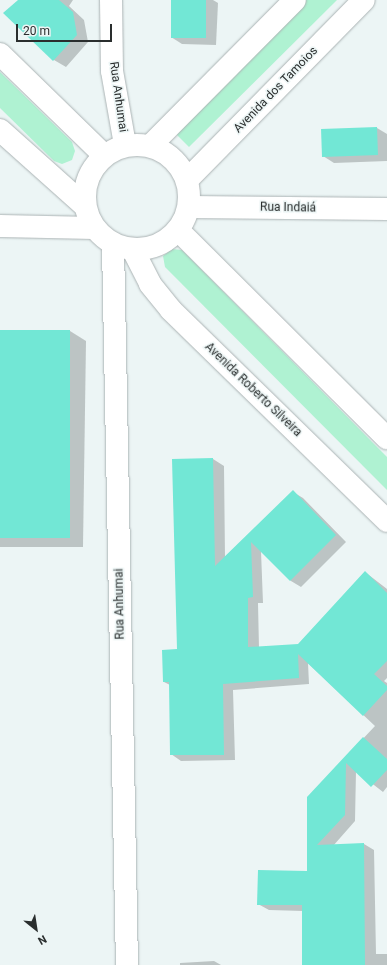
<!DOCTYPE html>
<meta charset="utf-8">
<style>
body{margin:0}
#map{position:relative;width:387px;height:965px;overflow:hidden;background:#ecf5f5;font-family:Roboto,sans-serif}
div>[style]{position:absolute}
.green>*{inset:0;background:#aff2d2}
.shadow>*{inset:0;background:#0003}
.building>*{inset:0;background:#72e7d5;transform-origin:0 0}
.roads{filter:drop-shadow(0 0 1px #abb3b4) drop-shadow(0 0 1px #abb3b4)}
.minor>*{height:22px;margin:-11px;padding:0 11px;transform-origin:11px;border-radius:11px;background:#fff}
.minor>.ring{margin:-11px;padding:0;box-sizing:content-box;background:none;border:22px solid #fff;border-radius:50%}
span{translate:-50% -50%;white-space:nowrap;text-align:center;line-height:1.15;-webkit-text-stroke:3px #ecf5f5;paint-order:stroke}
.street-label{font-size:12px;color:#2a2e2e}
.north{position:absolute;left:16px;top:909px;width:40px;height:40px;-webkit-text-stroke:3px #ecf5f5;paint-order:stroke;rotate:150deg;font-size:11px;font-weight:700;line-height:16px;text-align:center;color:#2a2e2e}
.north::after{content:'';display:block;margin:auto;width:14px;height:18px;background:#2a2e2e;clip-path:polygon(50% 0,100% 100%,50% 72%,0 100%)}
.scale{position:absolute;left:16px;top:24px;width:96px;height:18px;box-sizing:border-box;border:2px solid #2a2e2e;border-top:0;padding-left:5px;font-size:12px;line-height:14px;white-space:nowrap;color:#2a2e2e;-webkit-text-stroke:3px #ecf5f5;paint-order:stroke}
</style>
<div id="map">
<div class="green">
<i style="clip-path:polygon(302px 0,337px 0,189px 147px,172px 130px)"></i>
<i style="clip-path:polygon(0 72px,72px 142px,75px 151px,72px 160px,62px 164px,54px 161px,0 108px)"></i>
<i style="clip-path:polygon(172px 249px,182px 250px,387px 457px,387px 490px,165px 267px,163px 256px)"></i>
</div>
<div class="shadow">
<i style="clip-path:polygon(19px 0,73px 0,69px 6px,84px 20px,88px 42px,66px 67px,54px 60px,4px 13px)"></i>
<i style="clip-path:polygon(172px 0,213px 0,218px 3px,216px 45px,182px 44px,171px 37px)"></i>
<i style="clip-path:polygon(377px 128px,387px 134px,387px 161px,334px 163px,323px 156px)"></i>
<i style="clip-path:polygon(0 331px,70px 331px,86px 341px,83px 547px,0 547px)"></i>
<i style="clip-path:polygon(213px 459px,224px 466px,225px 557px,293px 492px,303px 498px,346px 542px,301px 587px,291px 581px,261px 551px,263px 603px,258px 603px,259px 648px,298px 645px,365px 572px,387px 589px,387px 678px,384px 681px,387px 683px,387px 787px,383px 792px,356px 771px,355px 821px,333px 846px,364px 844px,374px 850px,376px 954px,387px 954px,387px 965px,303px 965px,303px 911px,269px 910px,258px 904px,308px 872px,308px 797px,375px 726px,308px 663px,309px 684px,233px 690px,235px 760px,181px 761px,171px 754px,170px 685px,164px 682px,178px 650px,173px 460px)"></i>
<i style="clip-path:polygon(214px 961px,221px 965px,180px 965px,180px 963px)"></i>
</div>
<div class="building">
<i style="clip-path:polygon(18px 0,59px 0,73px 12px,77px 35px,53px 61px,3px 13px)"></i>
<i style="left:171px;top:0;width:35px;height:38px"></i>
<i style="left:377px;top:127px;width:28px;height:56px;rotate:88deg"></i>
<i style="left:0;top:330px;width:70px;height:208px"></i>
<i style="clip-path:polygon(213px 458px,215px 566px,293px 490px,336px 535px,290px 581px,251px 542px,253px 597px,248px 598px,248px 647px,298px 644px,365px 571px,387px 593px,387px 661px,374px 674px,387px 686px,387px 690px,363px 716px,298px 654px,299px 678px,223px 684px,224px 755px,170px 755px,169px 682px,163px 682px,162px 650px,177px 649px,172px 459px)"></i>
<i style="clip-path:polygon(363px 737px,387px 759px,387px 770px,371px 787px,346px 763px,345px 815px,317px 845px,364px 843px,365px 965px,302px 965px,302px 905px,257px 905px,258px 870px,307px 871px,307px 797px)"></i>
</div>
<div class="roads">
<div class="minor">
<i style="left:111px;top:0;width:71px;rotate:89.2deg"></i>
<i style="left:112px;top:71px;width:75px;rotate:80deg"></i>
<i style="left:0;top:54px;width:145px;rotate:44.2deg"></i>
<i style="left:0;top:130px;width:114px;rotate:41.8deg"></i>
<i class="ring" style="left:85px;top:145px;width:82px;height:82px"></i>
<i style="left:151px;top:145px;width:204px;rotate:-45.2deg"></i>
<i style="left:187px;top:180px;width:252px;rotate:-45.5deg"></i>
<i style="left:189px;top:207px;width:198px;rotate:0.6deg"></i>
<i style="left:0;top:226px;width:94px;rotate:1.2deg"></i>
<i style="left:178px;top:230px;width:295px;rotate:44.9deg"></i>
<i style="left:113px;top:244px;width:721px;rotate:88.89deg"></i>
<i style="left:133px;top:250px;width:38px;rotate:63deg"></i>
<i style="left:150px;top:284px;width:33px;rotate:51deg"></i>
<i style="left:171px;top:310px;width:302px;rotate:44.3deg"></i>
</div>
</div>
<div class="street-label">
<span style="left:276px;top:90px;rotate:-46deg">Avenida dos Tamoios</span>
<span style="left:118px;top:97px;rotate:82deg">Rua Anhumai</span>
<span style="left:288px;top:208px;rotate:1deg">Rua Indaiá</span>
<span style="left:253px;top:390px;rotate:44deg">Avenida Roberto Silveira</span>
<span style="left:120px;top:604px;rotate:-91deg">Rua Anhumai</span>
</div>
<div class="north">N</div>
<div class="scale">20 m</div>
</div>
